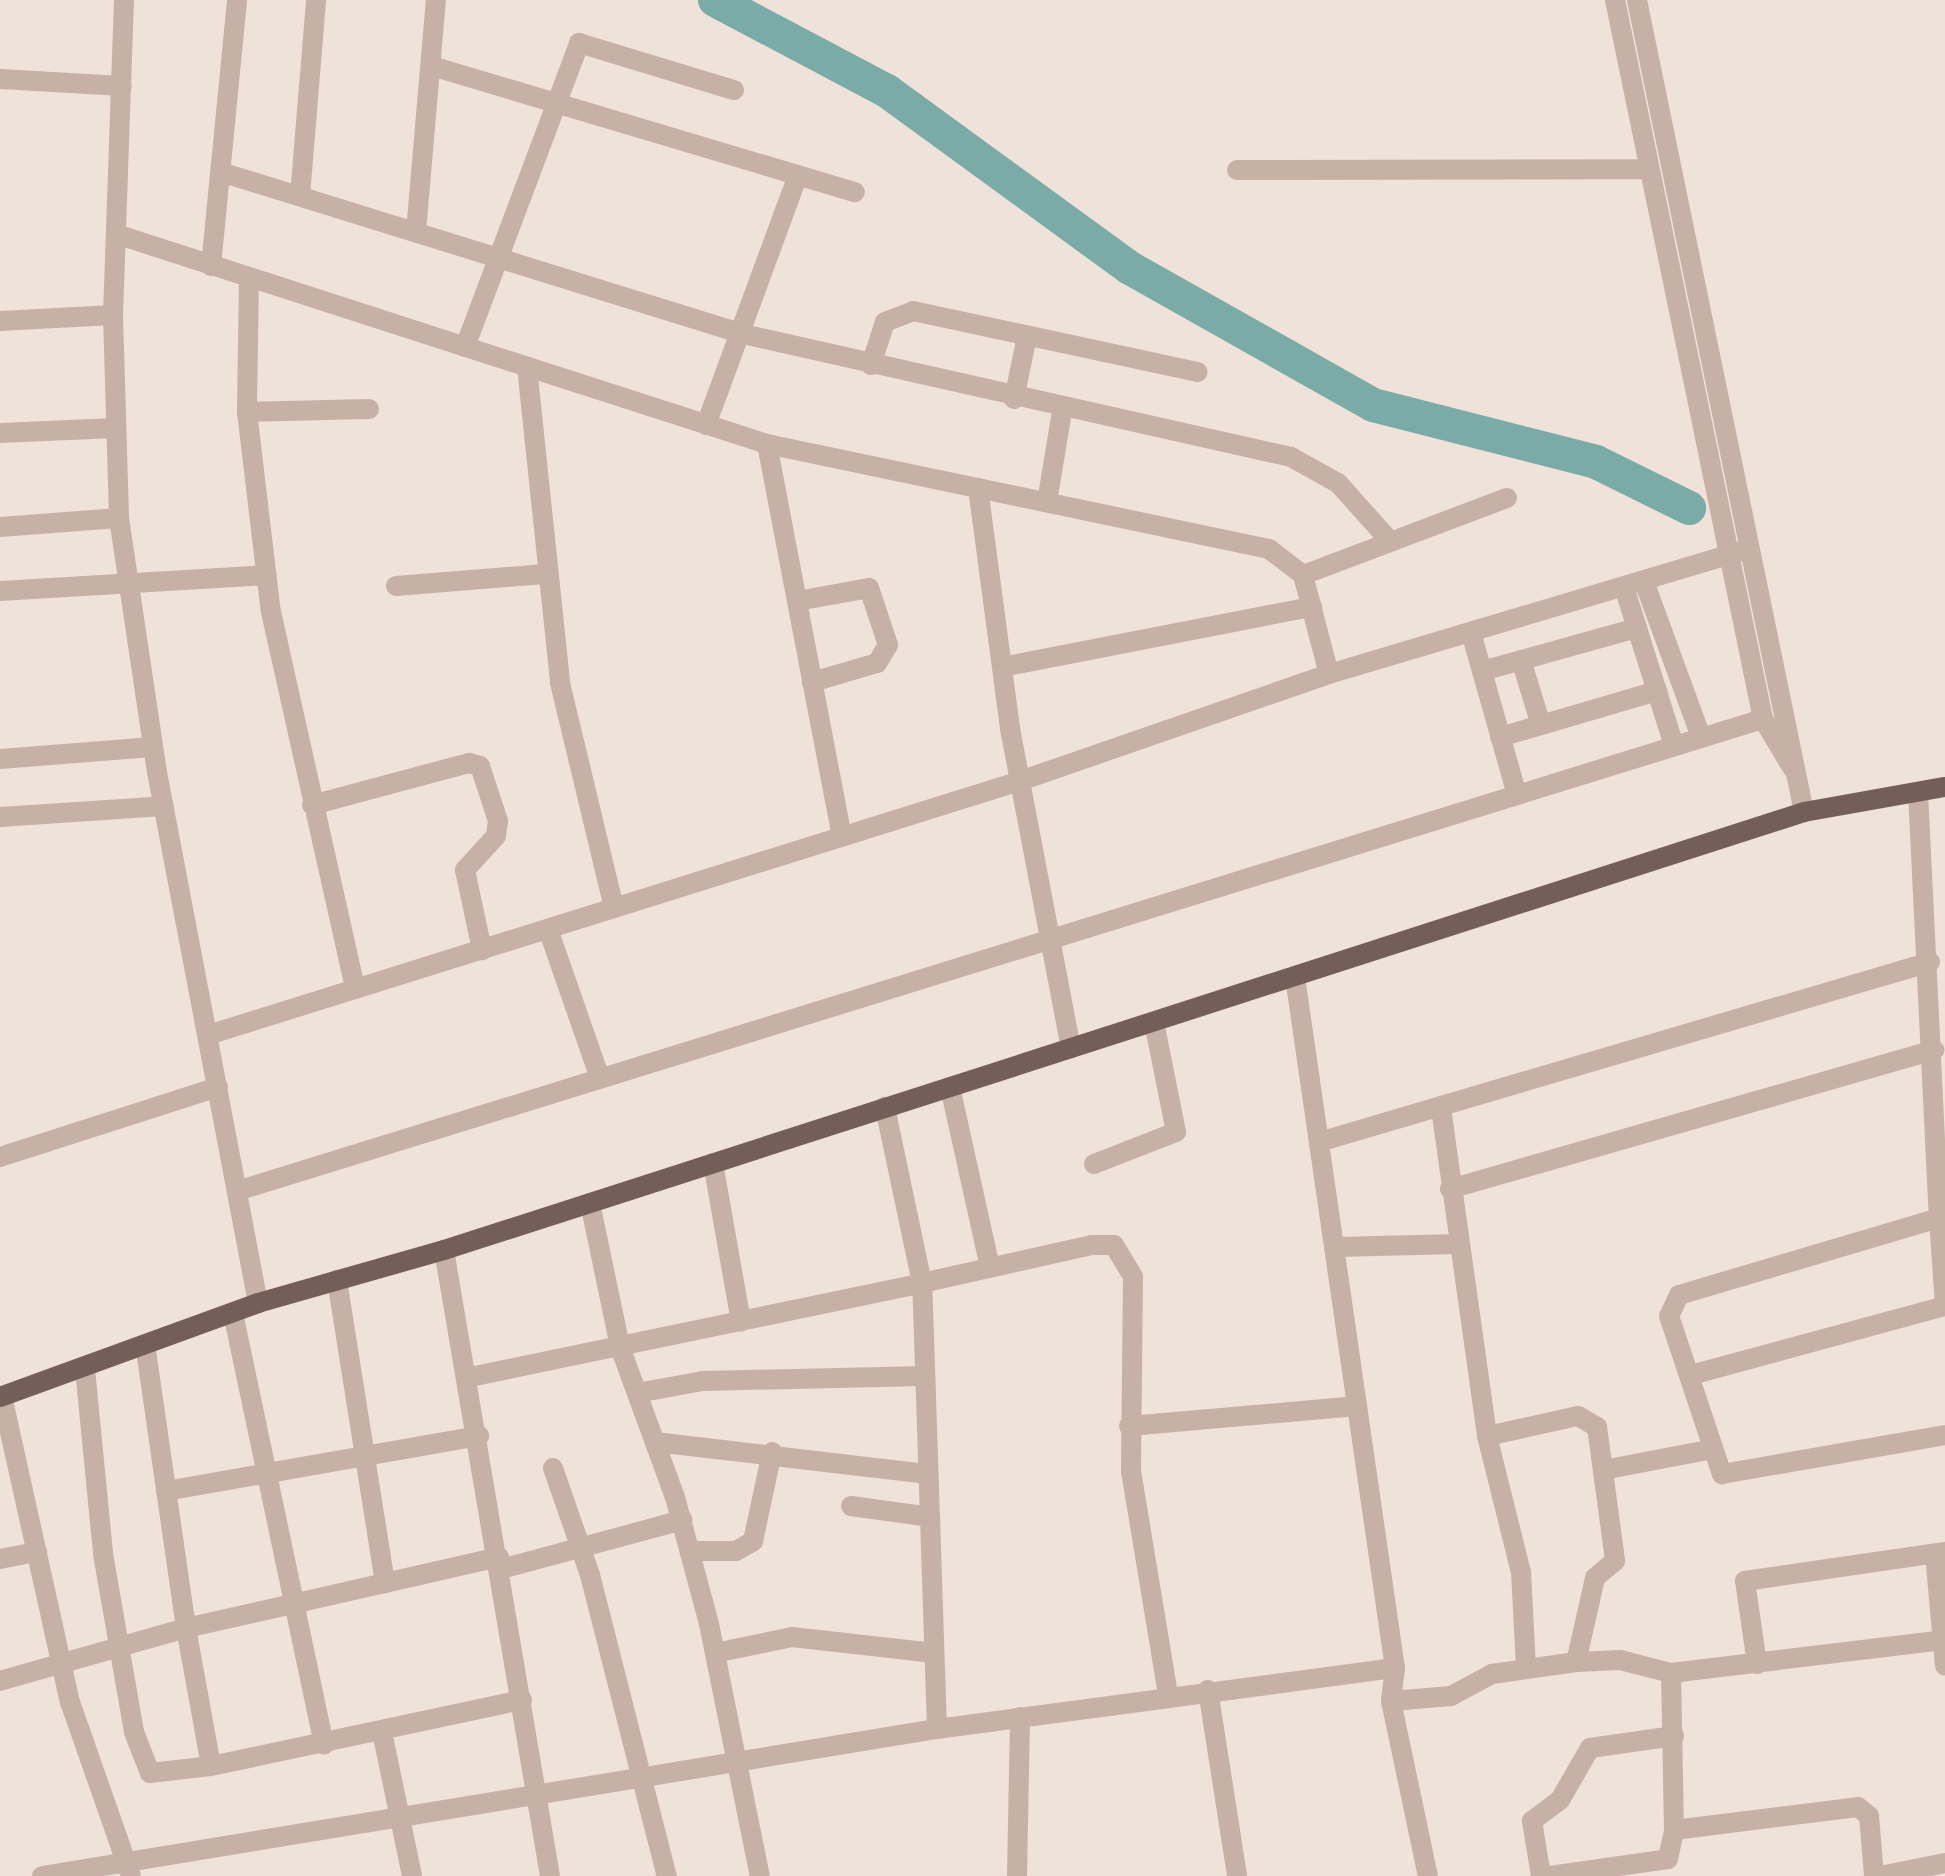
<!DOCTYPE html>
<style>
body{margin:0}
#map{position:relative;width:1945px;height:1876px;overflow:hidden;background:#efe2d9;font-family:Mulish,sans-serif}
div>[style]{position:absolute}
.river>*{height:34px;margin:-17px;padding:0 17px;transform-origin:17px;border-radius:17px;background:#7aaba6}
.minor>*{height:20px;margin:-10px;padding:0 10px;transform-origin:10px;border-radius:10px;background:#c7b1a6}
.major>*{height:20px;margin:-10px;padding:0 10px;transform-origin:10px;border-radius:10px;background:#745e58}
span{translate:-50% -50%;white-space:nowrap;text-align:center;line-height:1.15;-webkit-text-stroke:6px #f8ede5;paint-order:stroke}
</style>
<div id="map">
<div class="river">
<i style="left:715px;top:0;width:195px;rotate:27.9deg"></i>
<i style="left:887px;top:91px;width:301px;rotate:36.1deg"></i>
<i style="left:1130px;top:268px;width:279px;rotate:29.4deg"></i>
<i style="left:1373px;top:405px;width:230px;rotate:14.3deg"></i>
<i style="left:1596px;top:462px;width:104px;rotate:26.3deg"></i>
</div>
<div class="minor">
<i style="left:124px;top:0;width:315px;rotate:92deg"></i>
<i style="left:113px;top:315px;width:203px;rotate:88.3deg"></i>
<i style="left:119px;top:518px;width:257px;rotate:81.5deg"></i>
<i style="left:157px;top:772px;width:541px;rotate:79.23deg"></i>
<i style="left:1615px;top:0;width:734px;rotate:78.37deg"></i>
<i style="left:1763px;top:719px;width:58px;rotate:59deg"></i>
<i style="left:1637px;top:0;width:829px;rotate:78.38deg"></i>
<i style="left:435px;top:67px;width:438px;rotate:16.6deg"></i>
<i style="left:0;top:79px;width:122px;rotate:3.3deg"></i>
<i style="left:1237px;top:170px;width:410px;rotate:-0.1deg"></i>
<i style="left:224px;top:173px;width:543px;rotate:17.23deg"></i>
<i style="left:743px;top:334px;width:562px;rotate:12.65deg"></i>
<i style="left:1291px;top:457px;width:54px;rotate:29deg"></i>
<i style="left:1338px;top:483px;width:75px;rotate:48.2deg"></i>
<i style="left:300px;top:196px;width:197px;rotate:-85.3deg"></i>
<i style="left:416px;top:232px;width:233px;rotate:-85.1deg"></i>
<i style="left:119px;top:235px;width:681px;rotate:17.88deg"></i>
<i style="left:767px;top:444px;width:513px;rotate:11.81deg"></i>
<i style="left:1269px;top:549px;width:43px;rotate:37.4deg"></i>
<i style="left:1303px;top:575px;width:102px;rotate:75.3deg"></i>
<i style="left:211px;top:266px;width:267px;rotate:-84.4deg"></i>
<i style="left:249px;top:279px;width:133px;rotate:90.9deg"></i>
<i style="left:247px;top:412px;width:201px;rotate:83.2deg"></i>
<i style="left:271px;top:612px;width:386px;rotate:77.4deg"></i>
<i style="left:0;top:321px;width:113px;rotate:-3deg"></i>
<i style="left:465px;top:347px;width:325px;rotate:-69.4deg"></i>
<i style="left:579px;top:43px;width:162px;rotate:16.9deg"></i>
<i style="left:871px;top:365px;width:45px;rotate:-72deg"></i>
<i style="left:885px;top:322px;width:30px;rotate:-21deg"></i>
<i style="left:913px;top:311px;width:291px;rotate:12.1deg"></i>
<i style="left:527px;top:367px;width:318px;rotate:84deg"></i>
<i style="left:560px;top:683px;width:231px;rotate:76.5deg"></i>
<i style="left:1014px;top:399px;width:64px;rotate:-78.3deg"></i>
<i style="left:247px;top:412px;width:122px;rotate:-1.4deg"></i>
<i style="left:706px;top:425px;width:266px;rotate:-69.8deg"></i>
<i style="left:0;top:433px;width:116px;rotate:-2.5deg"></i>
<i style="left:767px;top:444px;width:400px;rotate:79.2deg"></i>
<i style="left:978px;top:488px;width:248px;rotate:82.4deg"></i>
<i style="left:1011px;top:734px;width:320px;rotate:79.2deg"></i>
<i style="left:1047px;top:502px;width:92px;rotate:-80.6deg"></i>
<i style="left:0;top:527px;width:119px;rotate:-4.3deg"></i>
<i style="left:1303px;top:575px;width:218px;rotate:-20.7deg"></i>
<i style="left:1645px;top:584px;width:160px;rotate:69.9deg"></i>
<i style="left:396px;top:586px;width:149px;rotate:-4.6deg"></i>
<i style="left:1625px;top:590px;width:159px;rotate:72.5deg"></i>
<i style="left:0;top:591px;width:267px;rotate:-3.4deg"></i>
<i style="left:797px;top:601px;width:73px;rotate:-10.2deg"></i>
<i style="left:869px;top:588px;width:60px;rotate:71.6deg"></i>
<i style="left:888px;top:645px;width:21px;rotate:121deg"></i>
<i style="left:877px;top:663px;width:68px;rotate:163.7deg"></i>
<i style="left:1472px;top:636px;width:162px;rotate:74.2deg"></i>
<i style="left:1521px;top:660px;width:68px;rotate:72.9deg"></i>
<i style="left:1002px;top:667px;width:316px;rotate:-11deg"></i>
<i style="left:1482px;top:671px;width:161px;rotate:-15.5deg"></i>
<i style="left:1500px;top:737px;width:164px;rotate:-16.3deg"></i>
<i style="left:0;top:759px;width:153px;rotate:-4.5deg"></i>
<i style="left:1918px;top:792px;width:427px;rotate:87.2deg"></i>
<i style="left:1939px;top:1218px;width:271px;rotate:163.5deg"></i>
<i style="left:1679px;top:1295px;width:23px;rotate:115deg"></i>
<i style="left:1669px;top:1316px;width:167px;rotate:71.5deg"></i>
<i style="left:1722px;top:1474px;width:226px;rotate:-9.9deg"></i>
<i style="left:312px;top:805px;width:163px;rotate:-15deg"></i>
<i style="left:469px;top:763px;width:11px;rotate:15deg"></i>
<i style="left:480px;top:766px;width:58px;rotate:71.9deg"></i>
<i style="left:498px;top:821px;width:15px;rotate:98deg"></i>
<i style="left:496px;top:836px;width:46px;rotate:132.4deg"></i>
<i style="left:465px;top:870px;width:82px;rotate:78deg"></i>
<i style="left:0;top:817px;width:164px;rotate:-3.8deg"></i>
<i style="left:548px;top:929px;width:158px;rotate:70.8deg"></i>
<i style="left:1295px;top:977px;width:698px;rotate:81.77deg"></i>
<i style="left:1395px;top:1668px;width:33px;rotate:97deg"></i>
<i style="left:1391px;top:1701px;width:179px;rotate:78.1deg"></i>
<i style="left:208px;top:1035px;width:851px;rotate:-17.37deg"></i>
<i style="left:1020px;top:781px;width:327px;rotate:-19.1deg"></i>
<i style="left:1329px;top:674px;width:436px;rotate:-16.6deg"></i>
<i style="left:950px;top:1087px;width:185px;rotate:77.5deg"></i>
<i style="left:1441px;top:1108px;width:331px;rotate:82deg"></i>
<i style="left:1487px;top:1436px;width:140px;rotate:76deg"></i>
<i style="left:1521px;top:1572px;width:97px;rotate:87deg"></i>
<i style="left:1319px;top:1142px;width:637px;rotate:-16.41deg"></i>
<i style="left:0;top:1157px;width:229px;rotate:-17.8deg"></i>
<i style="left:713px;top:1163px;width:161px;rotate:80deg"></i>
<i style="left:1094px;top:1164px;width:88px;rotate:-21.3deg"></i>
<i style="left:1176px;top:1132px;width:112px;rotate:-101.3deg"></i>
<i style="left:1450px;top:1189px;width:504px;rotate:-16.02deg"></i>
<i style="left:237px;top:1191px;width:1597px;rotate:-17.19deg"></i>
<i style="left:590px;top:1203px;width:147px;rotate:78.2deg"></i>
<i style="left:620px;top:1347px;width:160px;rotate:69.9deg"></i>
<i style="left:675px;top:1497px;width:131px;rotate:75deg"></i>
<i style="left:709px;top:1624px;width:257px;rotate:78.6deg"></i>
<i style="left:1939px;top:1218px;width:88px;rotate:86.1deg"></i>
<i style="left:1334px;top:1247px;width:125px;rotate:-1.4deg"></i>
<i style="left:444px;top:1250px;width:635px;rotate:80.39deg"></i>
<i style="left:337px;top:1280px;width:307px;rotate:81deg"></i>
<i style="left:233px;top:1313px;width:441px;rotate:78.1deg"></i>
<i style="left:85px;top:1369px;width:186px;rotate:84.4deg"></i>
<i style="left:103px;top:1554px;width:181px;rotate:80.1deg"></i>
<i style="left:134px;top:1732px;width:44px;rotate:68.7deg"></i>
<i style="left:150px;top:1773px;width:61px;rotate:-6.5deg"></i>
<i style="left:1691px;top:1375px;width:263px;rotate:-15.2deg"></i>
<i style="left:470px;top:1377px;width:462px;rotate:-11.7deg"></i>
<i style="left:922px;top:1283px;width:180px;rotate:-101.9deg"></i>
<i style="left:637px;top:1393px;width:67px;rotate:-10.3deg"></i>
<i style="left:703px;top:1381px;width:222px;rotate:-1.3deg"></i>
<i style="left:2px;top:1396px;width:313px;rotate:77.5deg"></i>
<i style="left:70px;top:1702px;width:184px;rotate:70.7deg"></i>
<i style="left:1129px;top:1426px;width:229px;rotate:-5deg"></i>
<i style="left:1487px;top:1436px;width:93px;rotate:-12.4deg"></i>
<i style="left:1578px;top:1416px;width:22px;rotate:30deg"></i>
<i style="left:1597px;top:1427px;width:135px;rotate:82.3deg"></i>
<i style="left:1615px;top:1561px;width:26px;rotate:140deg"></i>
<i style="left:1595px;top:1578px;width:86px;rotate:102.7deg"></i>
<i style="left:655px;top:1442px;width:275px;rotate:6.7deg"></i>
<i style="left:553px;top:1468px;width:113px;rotate:70.9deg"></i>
<i style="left:590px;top:1575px;width:311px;rotate:75.7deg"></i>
<i style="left:1603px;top:1470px;width:112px;rotate:-10.8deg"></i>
<i style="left:166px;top:1491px;width:318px;rotate:-10deg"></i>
<i style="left:851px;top:1506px;width:80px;rotate:7.9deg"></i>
<i style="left:690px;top:1551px;width:46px"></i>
<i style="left:736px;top:1551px;width:20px;rotate:-30deg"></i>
<i style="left:753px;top:1541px;width:91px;rotate:-77.9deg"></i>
<i style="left:1935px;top:1554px;width:112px;rotate:84.9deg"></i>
<i style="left:499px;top:1557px;width:321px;rotate:167.2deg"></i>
<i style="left:186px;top:1628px;width:140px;rotate:79.7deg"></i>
<i style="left:211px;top:1766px;width:318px;rotate:-12deg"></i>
<i style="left:0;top:1559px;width:38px;rotate:-11deg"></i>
<i style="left:501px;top:1569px;width:188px;rotate:-15.1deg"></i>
<i style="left:715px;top:1653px;width:79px;rotate:-11.7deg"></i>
<i style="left:792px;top:1637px;width:143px;rotate:6.4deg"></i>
<i style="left:1757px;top:1664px;width:84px;rotate:-98.2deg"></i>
<i style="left:1745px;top:1581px;width:202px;rotate:-8.3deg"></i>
<i style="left:1671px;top:1673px;width:157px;rotate:88.9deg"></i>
<i style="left:0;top:1681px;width:193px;rotate:-15.9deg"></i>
<i style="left:186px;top:1628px;width:282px;rotate:-98.2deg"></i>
<i style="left:1208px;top:1690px;width:188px;rotate:81.1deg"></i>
<i style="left:1391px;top:1701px;width:60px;rotate:-4.8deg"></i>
<i style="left:1451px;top:1696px;width:47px;rotate:-28.2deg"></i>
<i style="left:1492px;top:1674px;width:85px;rotate:-8.1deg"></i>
<i style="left:1576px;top:1662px;width:44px;rotate:-2.6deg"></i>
<i style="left:1620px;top:1660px;width:53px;rotate:14.3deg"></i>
<i style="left:1671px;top:1673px;width:274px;rotate:-6.9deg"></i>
<i style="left:937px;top:1729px;width:446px;rotate:-91.9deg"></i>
<i style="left:922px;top:1283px;width:174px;rotate:-12.6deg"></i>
<i style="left:1092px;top:1245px;width:22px"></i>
<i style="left:1114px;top:1245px;width:37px;rotate:59deg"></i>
<i style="left:1133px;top:1277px;width:194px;rotate:90.6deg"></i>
<i style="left:1131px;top:1471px;width:227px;rotate:80.6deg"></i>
<i style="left:382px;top:1732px;width:147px;rotate:78.2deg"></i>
<i style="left:42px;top:1876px;width:907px;rotate:-9.33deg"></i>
<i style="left:937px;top:1729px;width:462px;rotate:-7.6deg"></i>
<i style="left:1017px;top:1876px;width:159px;rotate:-88.9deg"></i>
<i style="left:1541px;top:1876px;width:56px;rotate:-99.3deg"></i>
<i style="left:1532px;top:1821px;width:35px;rotate:-37deg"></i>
<i style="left:1560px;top:1800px;width:60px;rotate:-60deg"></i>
<i style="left:1590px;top:1748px;width:85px;rotate:-8.1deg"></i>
<i style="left:1550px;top:1876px;width:119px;rotate:-8.2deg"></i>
<i style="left:1668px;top:1859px;width:30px;rotate:-78deg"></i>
<i style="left:1674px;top:1830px;width:185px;rotate:-7.1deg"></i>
<i style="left:1858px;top:1807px;width:14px;rotate:39deg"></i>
<i style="left:1869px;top:1816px;width:60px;rotate:85.2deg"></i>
<i style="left:1880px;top:1876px;width:66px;rotate:-11.3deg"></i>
</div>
<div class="major">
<i style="left:0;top:1397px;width:275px;rotate:-20deg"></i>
<i style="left:258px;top:1303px;width:193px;rotate:-15.9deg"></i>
<i style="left:444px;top:1250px;width:1429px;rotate:-17.85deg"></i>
<i style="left:1804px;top:812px;width:143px;rotate:-10.1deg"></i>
</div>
</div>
